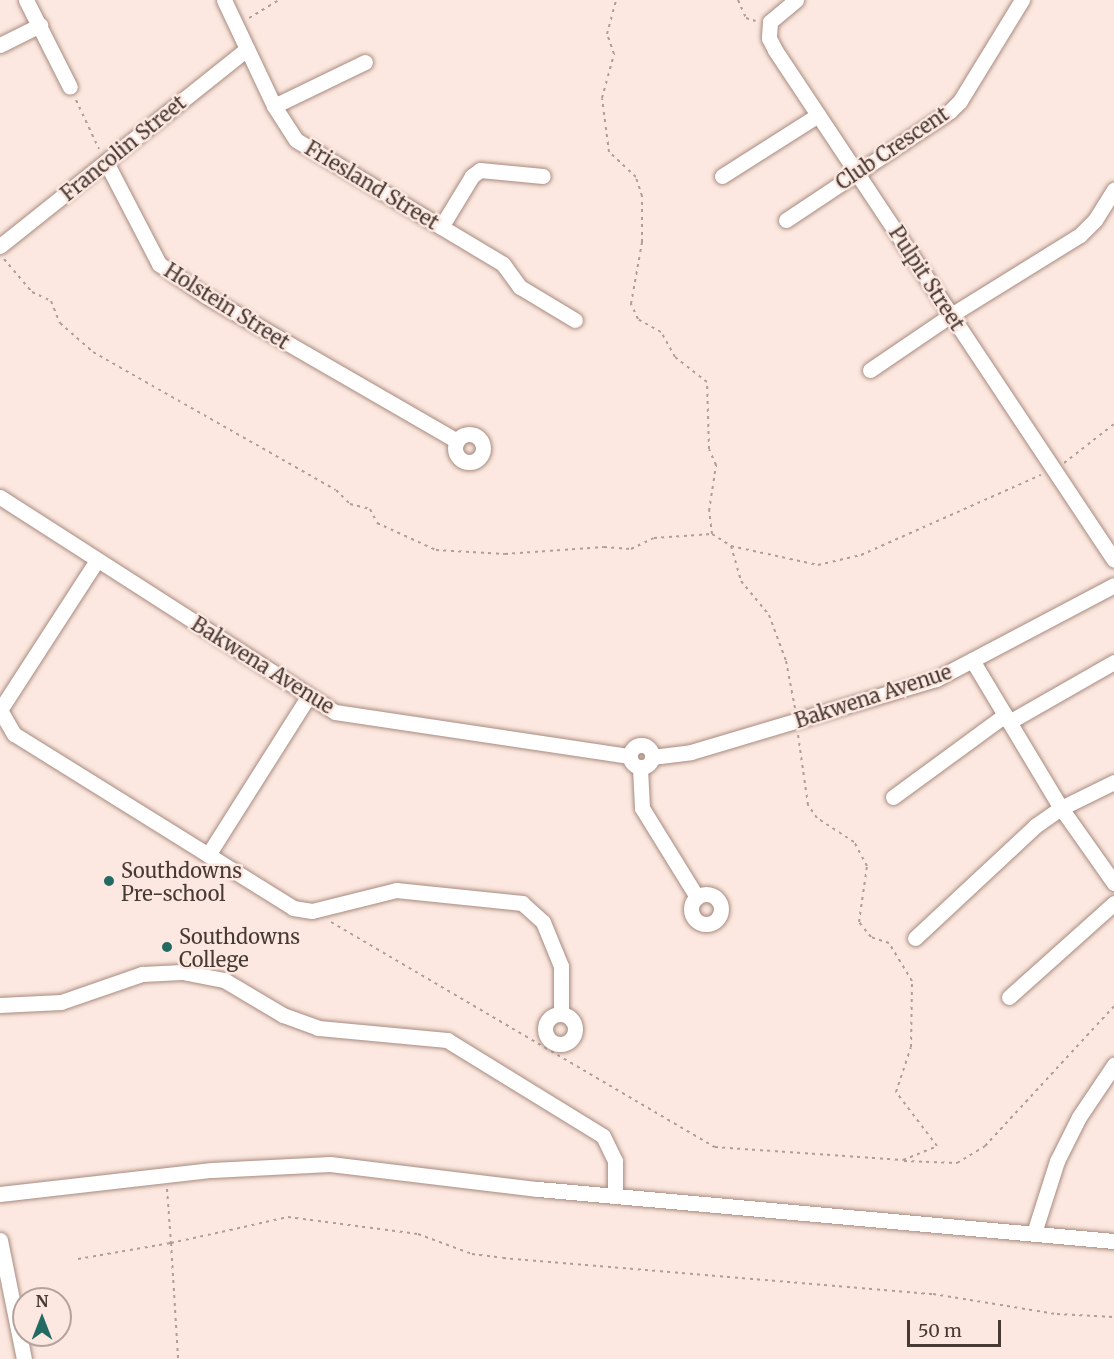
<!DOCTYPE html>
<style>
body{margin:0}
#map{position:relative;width:1114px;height:1359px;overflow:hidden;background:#fce8e0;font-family:Merriweather,serif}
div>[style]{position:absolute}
.path>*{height:2px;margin-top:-1px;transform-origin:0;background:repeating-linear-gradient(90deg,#af9e97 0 3px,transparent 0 7.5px)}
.roads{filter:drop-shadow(0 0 2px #a88a7e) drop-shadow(0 0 2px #a88a7e)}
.minor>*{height:15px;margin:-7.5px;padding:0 7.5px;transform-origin:7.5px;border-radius:7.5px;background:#fff}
.minor>.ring{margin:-7.5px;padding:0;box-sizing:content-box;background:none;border:15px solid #fff;border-radius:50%}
.dots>*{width:16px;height:16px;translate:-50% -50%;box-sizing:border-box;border:3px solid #fce8e0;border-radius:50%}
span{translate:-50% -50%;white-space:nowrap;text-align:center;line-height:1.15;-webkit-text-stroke:5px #fce8e0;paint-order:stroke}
.street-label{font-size:20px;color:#473a34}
.poi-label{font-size:20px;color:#473a34}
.left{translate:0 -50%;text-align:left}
.north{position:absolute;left:12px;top:1287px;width:60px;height:60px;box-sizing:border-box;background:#fce8e0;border:2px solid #b4a29b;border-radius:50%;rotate:0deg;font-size:16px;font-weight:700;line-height:24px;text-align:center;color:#473a34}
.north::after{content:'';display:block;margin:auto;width:21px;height:27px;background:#226a62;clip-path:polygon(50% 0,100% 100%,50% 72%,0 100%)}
.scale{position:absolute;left:907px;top:1320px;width:94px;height:27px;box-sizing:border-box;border:3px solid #473a34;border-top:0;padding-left:8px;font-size:18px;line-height:21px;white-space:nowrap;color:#473a34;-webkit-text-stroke:4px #fce8e0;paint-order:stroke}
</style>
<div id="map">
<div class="path">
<i style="left:738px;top:0;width:20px;rotate:66deg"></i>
<i style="left:746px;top:18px;width:10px;rotate:17deg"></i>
<i style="left:249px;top:18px;width:35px;rotate:-31deg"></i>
<i style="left:76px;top:100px;width:54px;rotate:64.9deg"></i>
<i style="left:4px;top:259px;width:43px;rotate:49.7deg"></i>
<i style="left:32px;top:292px;width:21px;rotate:25deg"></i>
<i style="left:51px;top:301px;width:24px;rotate:68deg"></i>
<i style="left:60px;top:323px;width:44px;rotate:41.3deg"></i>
<i style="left:93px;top:352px;width:279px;rotate:29.6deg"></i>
<i style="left:336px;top:490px;width:20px;rotate:45deg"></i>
<i style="left:350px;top:504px;width:21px;rotate:14deg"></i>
<i style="left:370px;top:509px;width:16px;rotate:63deg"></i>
<i style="left:377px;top:523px;width:65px;rotate:24.6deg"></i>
<i style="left:436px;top:550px;width:69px;rotate:3.3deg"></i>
<i style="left:505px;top:554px;width:99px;rotate:-4deg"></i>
<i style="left:604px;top:547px;width:27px;rotate:4deg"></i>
<i style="left:631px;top:549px;width:25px;rotate:-26deg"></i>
<i style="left:654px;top:538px;width:58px;rotate:-3.9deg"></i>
<i style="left:712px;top:534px;width:23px;rotate:-97deg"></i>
<i style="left:709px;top:511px;width:47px;rotate:-81.3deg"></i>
<i style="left:716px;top:465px;width:17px;rotate:-114deg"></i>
<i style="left:709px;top:449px;width:67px;rotate:-91.7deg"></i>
<i style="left:707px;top:382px;width:41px;rotate:-142deg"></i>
<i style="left:675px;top:357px;width:29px;rotate:-119deg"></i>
<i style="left:661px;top:332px;width:26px;rotate:-151deg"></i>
<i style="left:638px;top:319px;width:17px;rotate:-115deg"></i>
<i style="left:631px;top:304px;width:63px;rotate:-79.9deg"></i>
<i style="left:642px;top:242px;width:46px;rotate:-90deg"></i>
<i style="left:642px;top:196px;width:20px;rotate:-108deg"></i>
<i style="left:636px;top:177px;width:37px;rotate:-137deg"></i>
<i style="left:609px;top:152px;width:54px;rotate:-97.4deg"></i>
<i style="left:602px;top:98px;width:46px;rotate:-74.7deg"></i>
<i style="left:614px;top:54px;width:21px;rotate:-109deg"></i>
<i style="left:607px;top:34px;width:35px;rotate:-75deg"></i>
<i style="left:1064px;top:463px;width:63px;rotate:-38deg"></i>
<i style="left:712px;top:534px;width:22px;rotate:32deg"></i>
<i style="left:731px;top:546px;width:36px;rotate:74deg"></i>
<i style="left:741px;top:581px;width:44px;rotate:50.5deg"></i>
<i style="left:769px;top:615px;width:49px;rotate:69.7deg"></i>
<i style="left:786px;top:661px;width:48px;rotate:79.2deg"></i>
<i style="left:731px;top:546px;width:89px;rotate:12.3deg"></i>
<i style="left:818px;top:565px;width:44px;rotate:-13.1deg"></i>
<i style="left:861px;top:555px;width:197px;rotate:-24deg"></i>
<i style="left:331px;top:922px;width:445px;rotate:30.4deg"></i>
<i style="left:715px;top:1147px;width:188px;rotate:4deg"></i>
<i style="left:903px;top:1160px;width:37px;rotate:-22deg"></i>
<i style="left:937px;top:1146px;width:68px;rotate:-127.2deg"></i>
<i style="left:896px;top:1092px;width:47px;rotate:-71.6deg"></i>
<i style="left:911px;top:1047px;width:66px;rotate:-89.1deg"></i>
<i style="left:912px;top:981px;width:44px;rotate:-121.2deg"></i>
<i style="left:889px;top:943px;width:19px;rotate:-162deg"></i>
<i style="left:871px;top:937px;width:19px;rotate:-129deg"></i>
<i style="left:859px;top:922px;width:57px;rotate:-81.9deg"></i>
<i style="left:867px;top:866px;width:27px;rotate:-118deg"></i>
<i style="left:854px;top:842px;width:44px;rotate:-147deg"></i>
<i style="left:817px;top:818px;width:16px;rotate:-125deg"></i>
<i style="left:808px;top:805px;width:71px;rotate:-98.1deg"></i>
<i style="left:904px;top:1161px;width:53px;rotate:2.2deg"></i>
<i style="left:957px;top:1163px;width:33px;rotate:-31deg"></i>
<i style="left:985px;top:1146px;width:190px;rotate:-47.3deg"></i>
<i style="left:167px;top:1189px;width:54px;rotate:85.8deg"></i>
<i style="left:171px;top:1243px;width:120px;rotate:-12.5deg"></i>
<i style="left:288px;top:1217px;width:131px;rotate:7.5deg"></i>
<i style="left:418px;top:1234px;width:58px;rotate:20.3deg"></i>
<i style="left:472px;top:1254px;width:31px;rotate:7deg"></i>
<i style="left:503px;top:1258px;width:432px;rotate:4.8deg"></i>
<i style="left:933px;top:1294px;width:126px;rotate:9.2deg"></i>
<i style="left:1057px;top:1314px;width:57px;rotate:3deg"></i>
<i style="left:78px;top:1259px;width:94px;rotate:-9.8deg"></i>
<i style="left:171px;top:1243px;width:116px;rotate:86.5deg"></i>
</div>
<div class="roads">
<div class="minor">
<i style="left:26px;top:0;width:97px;rotate:63.2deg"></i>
<i style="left:224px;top:0;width:117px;rotate:64.7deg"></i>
<i style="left:274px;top:106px;width:40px;rotate:57.1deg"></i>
<i style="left:296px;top:140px;width:241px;rotate:30.9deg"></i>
<i style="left:503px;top:264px;width:29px;rotate:54deg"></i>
<i style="left:520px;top:287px;width:64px;rotate:31deg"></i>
<i style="left:796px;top:0;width:34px;rotate:140deg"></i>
<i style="left:770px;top:22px;width:16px;rotate:94deg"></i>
<i style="left:769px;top:38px;width:13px;rotate:63deg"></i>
<i style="left:775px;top:50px;width:612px;rotate:56.39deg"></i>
<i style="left:0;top:45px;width:45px;rotate:-26.6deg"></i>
<i style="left:274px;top:106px;width:101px;rotate:-25.8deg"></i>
<i style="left:106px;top:162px;width:115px;rotate:62.5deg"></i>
<i style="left:159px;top:264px;width:57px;rotate:34.2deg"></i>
<i style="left:206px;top:296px;width:290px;rotate:30deg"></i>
<i style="left:722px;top:176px;width:114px;rotate:-32.4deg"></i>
<i style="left:786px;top:220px;width:197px;rotate:-33.6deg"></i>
<i style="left:950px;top:111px;width:14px;rotate:-45deg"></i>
<i style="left:960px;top:101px;width:119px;rotate:-58.5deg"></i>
<i style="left:441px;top:227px;width:60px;rotate:-58.7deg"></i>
<i style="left:472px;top:176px;width:10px;rotate:-37deg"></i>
<i style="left:480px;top:170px;width:63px;rotate:5.4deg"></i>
<i style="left:0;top:246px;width:316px;rotate:-38.6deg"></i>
<i style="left:870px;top:370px;width:98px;rotate:-34.2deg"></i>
<i style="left:951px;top:315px;width:152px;rotate:-31.8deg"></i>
<i style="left:1080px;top:235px;width:21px;rotate:-45deg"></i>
<i style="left:1095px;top:220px;width:36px;rotate:-58deg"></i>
<i class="ring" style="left:455px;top:434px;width:13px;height:13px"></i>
<i style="left:0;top:497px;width:398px;rotate:32.7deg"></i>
<i style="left:335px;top:712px;width:298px;rotate:8.5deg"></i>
<i style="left:972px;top:660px;width:173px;rotate:59deg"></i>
<i style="left:1061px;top:808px;width:92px;rotate:54.8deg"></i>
<i style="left:0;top:710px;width:28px;rotate:60deg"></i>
<i style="left:14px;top:734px;width:329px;rotate:31.9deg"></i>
<i style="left:293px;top:908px;width:19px;rotate:9deg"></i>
<i style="left:312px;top:911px;width:87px;rotate:-14deg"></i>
<i style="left:396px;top:890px;width:127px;rotate:5.9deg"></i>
<i style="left:522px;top:903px;width:28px;rotate:42deg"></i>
<i style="left:543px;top:922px;width:48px;rotate:67.8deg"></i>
<i style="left:561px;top:966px;width:48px;rotate:90deg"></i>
<i style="left:0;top:710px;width:179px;rotate:-57.1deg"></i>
<i style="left:1009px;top:722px;width:121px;rotate:-29.7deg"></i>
<i class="ring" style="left:630px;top:745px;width:7px;height:7px"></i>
<i style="left:652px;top:757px;width:39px;rotate:-7deg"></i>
<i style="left:691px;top:752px;width:256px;rotate:-16.6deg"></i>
<i style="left:936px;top:679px;width:201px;rotate:-27.8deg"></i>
<i style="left:640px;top:768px;width:40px;rotate:87.1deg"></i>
<i style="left:642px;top:808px;width:105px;rotate:58.3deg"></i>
<i style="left:893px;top:797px;width:139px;rotate:-36.2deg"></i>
<i style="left:208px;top:855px;width:187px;rotate:-57.7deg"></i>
<i class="ring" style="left:691px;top:894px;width:15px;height:15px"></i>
<i style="left:915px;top:938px;width:164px;rotate:-43deg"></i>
<i style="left:1035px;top:826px;width:32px;rotate:-35deg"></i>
<i style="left:1061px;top:808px;width:59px;rotate:-26.1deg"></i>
<i style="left:1009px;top:997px;width:141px;rotate:-41.8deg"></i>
<i style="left:0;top:1005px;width:61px;rotate:-2.8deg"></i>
<i style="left:61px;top:1002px;width:86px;rotate:-19.1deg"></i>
<i style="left:142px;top:974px;width:40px;rotate:-2.9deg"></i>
<i style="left:182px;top:972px;width:43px;rotate:10.8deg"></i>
<i style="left:224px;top:980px;width:69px;rotate:30.7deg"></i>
<i style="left:283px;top:1015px;width:37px;rotate:20deg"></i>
<i style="left:318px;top:1028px;width:130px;rotate:5.3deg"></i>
<i style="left:447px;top:1040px;width:183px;rotate:31.6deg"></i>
<i style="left:603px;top:1136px;width:28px;rotate:64deg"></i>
<i style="left:615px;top:1161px;width:33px;rotate:90deg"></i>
<i class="ring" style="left:545px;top:1014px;width:15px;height:15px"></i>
<i style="left:0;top:1194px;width:213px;rotate:-6.5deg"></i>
<i style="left:212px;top:1170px;width:118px;rotate:-2.9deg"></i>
<i style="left:330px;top:1164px;width:209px;rotate:6.9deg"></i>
<i style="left:538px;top:1189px;width:578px;rotate:5.16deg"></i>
<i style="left:1034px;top:1233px;width:76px;rotate:-72.3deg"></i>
<i style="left:1057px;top:1161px;width:49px;rotate:-63.4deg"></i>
<i style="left:1079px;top:1117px;width:63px;rotate:-56.1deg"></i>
<i style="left:0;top:1240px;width:121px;rotate:78.6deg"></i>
</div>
</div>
<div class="dots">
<i style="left:109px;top:881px;background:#226a62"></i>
<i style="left:167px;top:947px;background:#226a62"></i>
</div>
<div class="street-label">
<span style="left:123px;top:148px;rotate:-39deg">Francolin Street</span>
<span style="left:892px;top:148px;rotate:-34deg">Club Crescent</span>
<span style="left:372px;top:185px;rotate:31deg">Friesland Street</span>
<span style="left:927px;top:278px;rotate:57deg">Pulpit Street</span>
<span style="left:227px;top:306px;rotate:32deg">Holstein Street</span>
<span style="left:263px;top:665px;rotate:32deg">Bakwena Avenue</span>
<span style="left:873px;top:696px;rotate:-18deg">Bakwena Avenue</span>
</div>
<div class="poi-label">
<span class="left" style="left:121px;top:882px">Southdowns<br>Pre-school</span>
<span class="left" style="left:179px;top:948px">Southdowns<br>College</span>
</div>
<div class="north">N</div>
<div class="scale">50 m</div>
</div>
